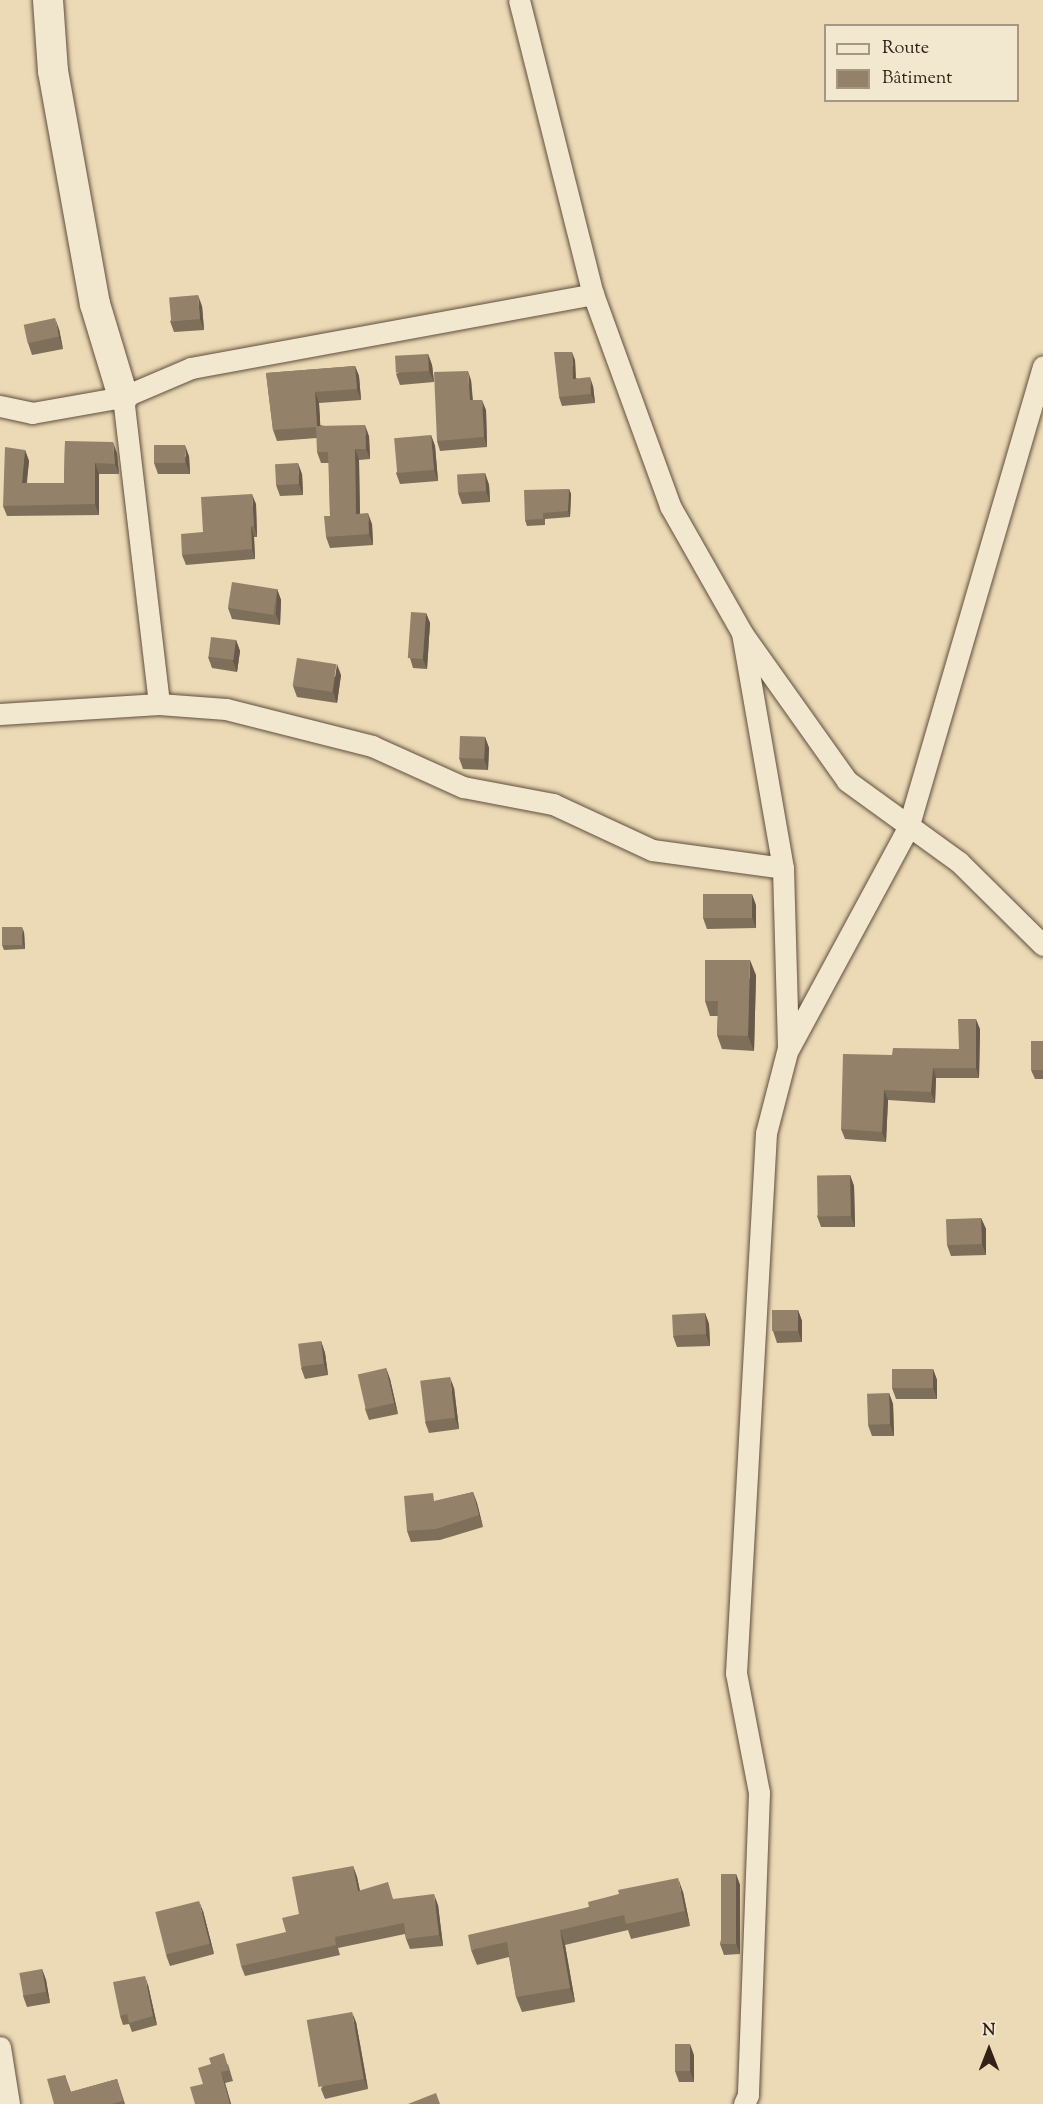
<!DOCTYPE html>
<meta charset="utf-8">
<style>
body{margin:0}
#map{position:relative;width:1043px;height:2104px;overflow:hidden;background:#ebdab5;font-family:"Sorts Mill Goudy",serif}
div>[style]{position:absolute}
.roads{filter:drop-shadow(0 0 2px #614e3e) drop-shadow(0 0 2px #614e3e)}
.street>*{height:21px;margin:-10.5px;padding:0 10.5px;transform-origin:10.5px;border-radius:10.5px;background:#f2e7cf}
.secondary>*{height:30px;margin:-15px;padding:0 15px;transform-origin:15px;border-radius:15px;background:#f2e7cf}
.wall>*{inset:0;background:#7e6f5a}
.shaded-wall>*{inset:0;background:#675a4a}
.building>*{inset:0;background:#938169;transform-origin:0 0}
span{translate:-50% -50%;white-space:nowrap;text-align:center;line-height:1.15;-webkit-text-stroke:6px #f2e7cf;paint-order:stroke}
.legend{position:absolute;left:824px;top:24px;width:195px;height:78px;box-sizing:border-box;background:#f2e7cf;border:2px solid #a69785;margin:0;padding:8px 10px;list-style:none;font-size:18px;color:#332016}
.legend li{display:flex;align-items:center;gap:12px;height:30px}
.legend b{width:30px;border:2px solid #a69785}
.north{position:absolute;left:959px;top:2020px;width:60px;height:60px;-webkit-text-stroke:4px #f2e7cf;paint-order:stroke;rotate:0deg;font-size:16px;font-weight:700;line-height:24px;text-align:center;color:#332016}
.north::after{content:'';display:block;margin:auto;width:21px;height:27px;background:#332016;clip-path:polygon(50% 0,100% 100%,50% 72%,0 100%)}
</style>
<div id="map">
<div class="roads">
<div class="street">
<i style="left:519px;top:0;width:303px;rotate:75.9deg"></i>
<i style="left:593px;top:294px;width:226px;rotate:70deg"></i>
<i style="left:670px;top:506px;width:146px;rotate:60.4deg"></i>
<i style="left:742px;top:633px;width:181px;rotate:54.6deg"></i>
<i style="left:847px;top:781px;width:138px;rotate:35.9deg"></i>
<i style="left:959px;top:862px;width:118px;rotate:44.7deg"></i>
<i style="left:123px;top:397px;width:309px;rotate:83.3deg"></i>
<i style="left:0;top:406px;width:33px;rotate:12deg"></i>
<i style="left:32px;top:413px;width:92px;rotate:-10deg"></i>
<i style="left:123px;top:397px;width:74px;rotate:-23.1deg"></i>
<i style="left:191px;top:368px;width:409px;rotate:-10.4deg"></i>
<i style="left:742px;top:633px;width:239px;rotate:80.1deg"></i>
<i style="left:783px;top:868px;width:180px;rotate:88.4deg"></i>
<i style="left:788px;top:1048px;width:88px;rotate:104.5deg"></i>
<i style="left:766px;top:1133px;width:541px;rotate:93.18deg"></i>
<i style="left:736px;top:1673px;width:122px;rotate:79.1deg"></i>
<i style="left:759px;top:1793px;width:302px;rotate:92.1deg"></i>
<i style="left:748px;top:2095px;width:10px;rotate:114deg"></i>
<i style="left:0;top:714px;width:159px;rotate:-3.6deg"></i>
<i style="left:159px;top:704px;width:67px;rotate:4.3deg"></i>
<i style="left:226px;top:709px;width:151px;rotate:14.2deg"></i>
<i style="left:372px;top:746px;width:100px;rotate:24.3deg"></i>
<i style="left:463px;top:787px;width:92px;rotate:10.7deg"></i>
<i style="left:553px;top:804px;width:109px;rotate:24.9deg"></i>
<i style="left:652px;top:850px;width:132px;rotate:7.8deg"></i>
<i style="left:789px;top:1048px;width:250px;rotate:-61.6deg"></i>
<i style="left:908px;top:828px;width:481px;rotate:-73.7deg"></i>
<i style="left:0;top:2047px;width:58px;rotate:81deg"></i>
</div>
<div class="secondary">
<i style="left:48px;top:0;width:71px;rotate:86deg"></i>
<i style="left:53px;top:71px;width:237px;rotate:79.8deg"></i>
<i style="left:95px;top:304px;width:97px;rotate:73.2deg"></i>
</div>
</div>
<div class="wall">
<i style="clip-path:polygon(202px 306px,204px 330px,174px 332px,170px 321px)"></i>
<i style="clip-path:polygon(59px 329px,63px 349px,32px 355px,28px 343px)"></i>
<i style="clip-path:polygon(428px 354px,432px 365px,434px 382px,400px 385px,396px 374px)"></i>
<i style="clip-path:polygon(575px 360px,576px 378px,593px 386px,595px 403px,562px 406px,559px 397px)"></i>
<i style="clip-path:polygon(355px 366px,359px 376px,361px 400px,319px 403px,320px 425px,369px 436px,370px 459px,359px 460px,360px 514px,372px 524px,373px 545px,330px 548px,326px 537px,330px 516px,329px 463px,321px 463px,317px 452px,317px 438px,277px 441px,273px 430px,266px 373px)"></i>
<i style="clip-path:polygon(471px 380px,473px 400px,486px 410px,487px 447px,440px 451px,437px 441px)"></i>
<i style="clip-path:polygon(431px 435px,435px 446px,438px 481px,400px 484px,396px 473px)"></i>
<i style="clip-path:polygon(65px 441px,117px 453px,119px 474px,99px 474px,99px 515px,7px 516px,3px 506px,25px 450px,29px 461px,27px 483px,64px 483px)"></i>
<i style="clip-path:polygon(189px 456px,190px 474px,158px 474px,154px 463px)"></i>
<i style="clip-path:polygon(485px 473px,489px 485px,490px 502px,462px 504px,458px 493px)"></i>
<i style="clip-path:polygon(302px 474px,303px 495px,280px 496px,276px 485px)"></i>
<i style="clip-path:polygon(569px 489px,571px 494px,570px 517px,545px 519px,545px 525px,527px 526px,525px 520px)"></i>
<i style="clip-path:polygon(256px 504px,257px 537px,254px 537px,255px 559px,186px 565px,182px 555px,203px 532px)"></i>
<i style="clip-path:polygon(277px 589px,281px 600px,280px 625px,232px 619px,228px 608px)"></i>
<i style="clip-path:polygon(426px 613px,430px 623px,427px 669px,413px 668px,410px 658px)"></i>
<i style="clip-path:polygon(236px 640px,240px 651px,237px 672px,212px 668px,208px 657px)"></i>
<i style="clip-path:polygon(341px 675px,337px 703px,297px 697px,293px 686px)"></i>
<i style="clip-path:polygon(485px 737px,489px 748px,488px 770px,463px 769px,459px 758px)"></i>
<i style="clip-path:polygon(756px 905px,756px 928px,707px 929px,703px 918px)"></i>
<i style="clip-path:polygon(24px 932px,25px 949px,4px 950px,2px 945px)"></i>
<i style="clip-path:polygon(756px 975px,754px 1051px,722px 1049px,717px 1035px,718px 1016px,710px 1016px,705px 1001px)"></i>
<i style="clip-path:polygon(980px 1029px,979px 1078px,936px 1078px,935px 1103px,888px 1100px,886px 1142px,845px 1139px,841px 1129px,892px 1055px,959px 1049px)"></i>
<i style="clip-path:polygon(1043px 1041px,1043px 1079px,1035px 1079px,1031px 1070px)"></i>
<i style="clip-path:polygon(850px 1175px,854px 1186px,855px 1227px,821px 1227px,817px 1216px)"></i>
<i style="clip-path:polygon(981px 1218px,986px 1229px,986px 1255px,951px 1256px,947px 1245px)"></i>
<i style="clip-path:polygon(798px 1310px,802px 1321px,802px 1342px,777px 1343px,773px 1331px)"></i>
<i style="clip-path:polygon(705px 1313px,709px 1324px,710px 1346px,677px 1347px,673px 1336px)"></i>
<i style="clip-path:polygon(321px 1341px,325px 1353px,328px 1375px,305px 1379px,301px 1368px)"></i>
<i style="clip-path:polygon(386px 1368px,390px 1379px,398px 1414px,369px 1420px,365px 1409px)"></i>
<i style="clip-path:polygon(933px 1369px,937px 1380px,937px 1399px,896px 1399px,892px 1388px)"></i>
<i style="clip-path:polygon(454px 1388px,459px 1429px,429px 1433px,425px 1422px)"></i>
<i style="clip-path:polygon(889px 1393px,893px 1404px,894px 1436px,872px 1436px,868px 1425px)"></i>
<i style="clip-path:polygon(473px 1492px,477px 1503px,483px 1527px,440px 1540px,411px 1542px,407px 1531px,436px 1501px)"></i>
<i style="clip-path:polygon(353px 1866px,357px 1877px,360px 1891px,394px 1899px,438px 1905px,443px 1946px,410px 1949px,406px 1939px,405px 1934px,338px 1948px,340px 1955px,245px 1976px,241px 1966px,286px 1932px,299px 1914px)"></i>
<i style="clip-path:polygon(736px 1874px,740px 1885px,740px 1954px,724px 1955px,720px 1944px)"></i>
<i style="clip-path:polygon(683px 1892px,690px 1926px,631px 1939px,628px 1930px,565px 1945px,575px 2002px,522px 2012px,516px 1997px,509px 1957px,477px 1965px,471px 1950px,589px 1907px,619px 1894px)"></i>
<i style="clip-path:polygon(203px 1911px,214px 1954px,170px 1966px,166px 1955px)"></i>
<i style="clip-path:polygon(42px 1969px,46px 1980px,50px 2003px,27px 2007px,23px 1996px)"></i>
<i style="clip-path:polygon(148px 1985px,157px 2025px,132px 2032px,129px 2024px,123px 2025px,120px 2016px)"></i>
<i style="clip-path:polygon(356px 2022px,368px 2089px,325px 2099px,321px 2089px)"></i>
<i style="clip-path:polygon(694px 2055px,694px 2082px,679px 2082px,675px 2071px)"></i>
<i style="clip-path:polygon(228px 2064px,233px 2081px,225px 2083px,231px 2104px,195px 2104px,203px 2084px)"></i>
<i style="clip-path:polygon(65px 2075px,71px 2092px,117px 2079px,125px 2104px,54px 2104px)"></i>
</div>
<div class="shaded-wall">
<i style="clip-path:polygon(198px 295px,202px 306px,204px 330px,200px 319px)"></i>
<i style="clip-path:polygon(55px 318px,59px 329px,63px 349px,59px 337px)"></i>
<i style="clip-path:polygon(572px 352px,575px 360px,576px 387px,573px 379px)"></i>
<i style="clip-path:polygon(428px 354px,432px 365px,434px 382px,429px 371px)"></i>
<i style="clip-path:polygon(355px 366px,359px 376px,361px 400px,357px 389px)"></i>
<i style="clip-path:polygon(468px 371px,471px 380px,473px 410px,470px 400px)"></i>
<i style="clip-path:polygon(590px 377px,593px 386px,595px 403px,591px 394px)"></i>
<i style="clip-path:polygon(315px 392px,319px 403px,321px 436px,317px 426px)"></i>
<i style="clip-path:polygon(482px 400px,486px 410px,487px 447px,484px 437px)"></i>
<i style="clip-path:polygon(365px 425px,369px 436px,370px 459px,366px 449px)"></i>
<i style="clip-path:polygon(431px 435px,435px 446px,438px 481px,434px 470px)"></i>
<i style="clip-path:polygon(113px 442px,117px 453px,119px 474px,115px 464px)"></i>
<i style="clip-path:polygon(185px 445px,189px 456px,190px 474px,186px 463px)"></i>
<i style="clip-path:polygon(355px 449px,359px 460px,360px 525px,356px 514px)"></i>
<i style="clip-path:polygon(25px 450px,29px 461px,25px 493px,22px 483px)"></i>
<i style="clip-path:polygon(95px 463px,99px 474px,99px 515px,95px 504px)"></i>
<i style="clip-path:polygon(298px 463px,302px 474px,303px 495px,299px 484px)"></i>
<i style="clip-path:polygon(485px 473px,489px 485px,490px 502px,486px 491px)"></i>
<i style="clip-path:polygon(569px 489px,571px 494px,570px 517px,568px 511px)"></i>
<i style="clip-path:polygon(252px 494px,256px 504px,257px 537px,254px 526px)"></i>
<i style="clip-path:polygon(368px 513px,372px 524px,373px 545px,369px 534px)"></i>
<i style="clip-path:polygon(251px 526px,254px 537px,255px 559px,252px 549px)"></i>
<i style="clip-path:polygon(277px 589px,281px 600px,280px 625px,276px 614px)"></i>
<i style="clip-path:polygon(426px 613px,430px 623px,427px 669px,423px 659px)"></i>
<i style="clip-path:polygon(236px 640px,240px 651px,237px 672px,233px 661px)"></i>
<i style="clip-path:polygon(337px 664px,341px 675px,337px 703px,333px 692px)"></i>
<i style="clip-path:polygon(485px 737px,489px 748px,488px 770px,484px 759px)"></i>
<i style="clip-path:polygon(752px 894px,756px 905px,756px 928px,752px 917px)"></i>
<i style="clip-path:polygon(22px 927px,24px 932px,25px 949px,23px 944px)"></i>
<i style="clip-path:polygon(750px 960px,756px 975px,754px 1051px,748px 1036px)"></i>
<i style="clip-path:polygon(976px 1019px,980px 1029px,979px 1078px,976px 1068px)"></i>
<i style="clip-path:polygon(933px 1068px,936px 1078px,935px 1103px,931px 1092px)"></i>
<i style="clip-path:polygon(884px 1090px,888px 1100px,886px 1142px,882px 1132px)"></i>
<i style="clip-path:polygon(850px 1175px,854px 1186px,855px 1227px,851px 1216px)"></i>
<i style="clip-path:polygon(981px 1218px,986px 1229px,986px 1255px,982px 1244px)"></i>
<i style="clip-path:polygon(798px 1310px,802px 1321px,802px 1342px,798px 1331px)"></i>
<i style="clip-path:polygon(705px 1313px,709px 1324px,710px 1346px,706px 1334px)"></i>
<i style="clip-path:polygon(321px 1341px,325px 1353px,328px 1375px,324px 1364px)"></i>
<i style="clip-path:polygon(386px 1368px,390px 1379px,398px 1414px,394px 1403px)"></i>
<i style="clip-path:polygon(933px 1369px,937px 1380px,937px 1399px,933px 1388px)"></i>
<i style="clip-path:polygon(450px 1377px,454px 1388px,459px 1429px,455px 1418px)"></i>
<i style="clip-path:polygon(889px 1393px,893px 1404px,894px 1436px,890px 1424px)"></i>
<i style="clip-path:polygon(473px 1492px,477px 1503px,483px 1527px,479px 1515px)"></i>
<i style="clip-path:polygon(353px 1866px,357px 1877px,362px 1901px,358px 1891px)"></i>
<i style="clip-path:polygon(736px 1874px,740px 1885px,740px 1954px,736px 1943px)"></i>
<i style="clip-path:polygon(678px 1878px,683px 1892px,690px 1926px,685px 1911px)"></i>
<i style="clip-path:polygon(434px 1894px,438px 1905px,443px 1946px,439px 1935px)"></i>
<i style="clip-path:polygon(199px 1901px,203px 1911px,214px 1954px,210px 1944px)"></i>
<i style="clip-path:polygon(560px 1930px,565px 1945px,575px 2002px,570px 1988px)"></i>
<i style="clip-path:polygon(42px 1969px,46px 1980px,50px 2003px,46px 1992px)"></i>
<i style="clip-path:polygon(145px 1976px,148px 1985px,157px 2025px,153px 2016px)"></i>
<i style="clip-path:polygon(352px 2012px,356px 2022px,368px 2089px,364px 2079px)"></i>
<i style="clip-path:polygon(690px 2044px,694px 2055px,694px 2082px,690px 2071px)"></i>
<i style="clip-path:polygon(221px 2072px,225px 2083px,231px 2104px,230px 2104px)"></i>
</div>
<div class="building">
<i style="left:198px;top:295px;width:24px;height:29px;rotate:85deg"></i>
<i style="left:55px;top:318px;width:19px;height:32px;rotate:78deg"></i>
<i style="clip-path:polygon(554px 352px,572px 352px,573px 379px,590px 377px,591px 394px,559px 397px)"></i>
<i style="left:428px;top:354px;width:17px;height:33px;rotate:87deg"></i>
<i style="clip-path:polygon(355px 366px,357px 389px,315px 392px,317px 426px,365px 425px,366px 449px,355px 449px,356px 514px,368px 513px,369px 534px,326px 537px,324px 516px,330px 516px,328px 452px,317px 452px,316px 427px,273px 430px,266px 373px)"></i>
<i style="clip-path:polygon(468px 371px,470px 400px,482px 400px,484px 437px,437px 441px,434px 372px)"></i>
<i style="left:431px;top:435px;width:35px;height:37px;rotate:85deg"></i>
<i style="clip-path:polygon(65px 441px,113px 442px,115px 464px,95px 463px,95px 504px,3px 506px,5px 447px,25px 450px,22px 483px,64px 483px)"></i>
<i style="left:154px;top:445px;width:31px;height:18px"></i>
<i style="left:298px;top:463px;width:21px;height:23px;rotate:87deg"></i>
<i style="left:485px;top:473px;width:18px;height:28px;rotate:87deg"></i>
<i style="clip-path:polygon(569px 489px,568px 511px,543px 513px,543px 519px,525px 520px,524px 490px)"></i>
<i style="clip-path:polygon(252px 494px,254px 526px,251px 526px,252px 549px,182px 555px,181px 534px,203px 532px,201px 497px)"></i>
<i style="left:232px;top:582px;width:46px;height:26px;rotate:9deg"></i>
<i style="left:411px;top:612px;width:15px;height:46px;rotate:4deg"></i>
<i style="left:211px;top:637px;width:25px;height:20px;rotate:7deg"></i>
<i style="left:297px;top:658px;width:40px;height:28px;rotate:9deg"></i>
<i style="left:460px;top:736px;width:25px;height:22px;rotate:2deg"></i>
<i style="left:703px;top:894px;width:49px;height:24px"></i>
<i style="left:2px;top:927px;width:20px;height:18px"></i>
<i style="clip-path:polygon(705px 960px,750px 960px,748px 1036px,717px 1035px,718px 1001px,705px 1001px)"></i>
<i style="clip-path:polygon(958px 1019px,976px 1019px,976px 1068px,933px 1068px,931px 1092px,884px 1090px,882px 1132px,841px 1129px,843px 1054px,892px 1055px,893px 1048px,959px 1049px)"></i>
<i style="left:1031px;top:1041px;width:12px;height:29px"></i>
<i style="left:850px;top:1175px;width:41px;height:33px;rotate:89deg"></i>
<i style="left:981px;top:1218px;width:26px;height:35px;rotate:88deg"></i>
<i style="left:798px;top:1310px;width:21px;height:26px;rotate:90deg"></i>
<i style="left:705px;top:1313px;width:21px;height:33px;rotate:87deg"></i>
<i style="left:321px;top:1341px;width:23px;height:23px;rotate:83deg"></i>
<i style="left:386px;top:1368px;width:36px;height:29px;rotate:77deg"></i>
<i style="left:892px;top:1369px;width:41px;height:19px"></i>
<i style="left:450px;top:1377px;width:41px;height:30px;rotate:83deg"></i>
<i style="left:889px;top:1393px;width:31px;height:22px;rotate:88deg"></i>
<i style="clip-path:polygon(473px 1492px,479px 1515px,436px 1529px,407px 1531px,404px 1496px,433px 1493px,434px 1501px)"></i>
<i style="clip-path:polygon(353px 1866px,358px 1891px,388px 1882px,393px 1899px,434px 1894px,439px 1935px,406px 1939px,404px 1923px,335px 1937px,336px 1945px,241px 1966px,236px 1944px,286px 1932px,282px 1918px,299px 1914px,292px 1877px)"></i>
<i style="left:721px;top:1874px;width:15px;height:70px"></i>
<i style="clip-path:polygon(678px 1878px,685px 1911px,626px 1924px,624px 1915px,560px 1930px,570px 1988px,516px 1997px,507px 1942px,471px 1950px,468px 1935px,589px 1907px,588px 1902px,619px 1894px,618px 1890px)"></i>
<i style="left:199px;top:1901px;width:44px;height:45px;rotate:76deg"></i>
<i style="left:42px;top:1969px;width:23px;height:23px;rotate:80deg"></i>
<i style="clip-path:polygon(145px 1976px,153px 2016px,129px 2023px,127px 2014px,120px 2016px,113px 1982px)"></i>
<i style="left:352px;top:2012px;width:68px;height:46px;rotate:80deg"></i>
<i style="left:675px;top:2044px;width:15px;height:27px"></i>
<i style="clip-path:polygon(224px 2053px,229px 2070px,221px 2072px,230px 2104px,195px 2104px,190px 2087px,203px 2084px,198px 2068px,211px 2064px,209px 2058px)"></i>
<i style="clip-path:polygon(65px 2075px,70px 2092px,117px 2079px,123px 2101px,112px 2104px,54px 2104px,47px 2079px)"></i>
<i style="clip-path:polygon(436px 2093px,440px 2104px,408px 2104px)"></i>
</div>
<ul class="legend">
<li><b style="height:8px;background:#f2e7cf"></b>Route</li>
<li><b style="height:16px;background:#938169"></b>Bâtiment</li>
</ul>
<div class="north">N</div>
</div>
